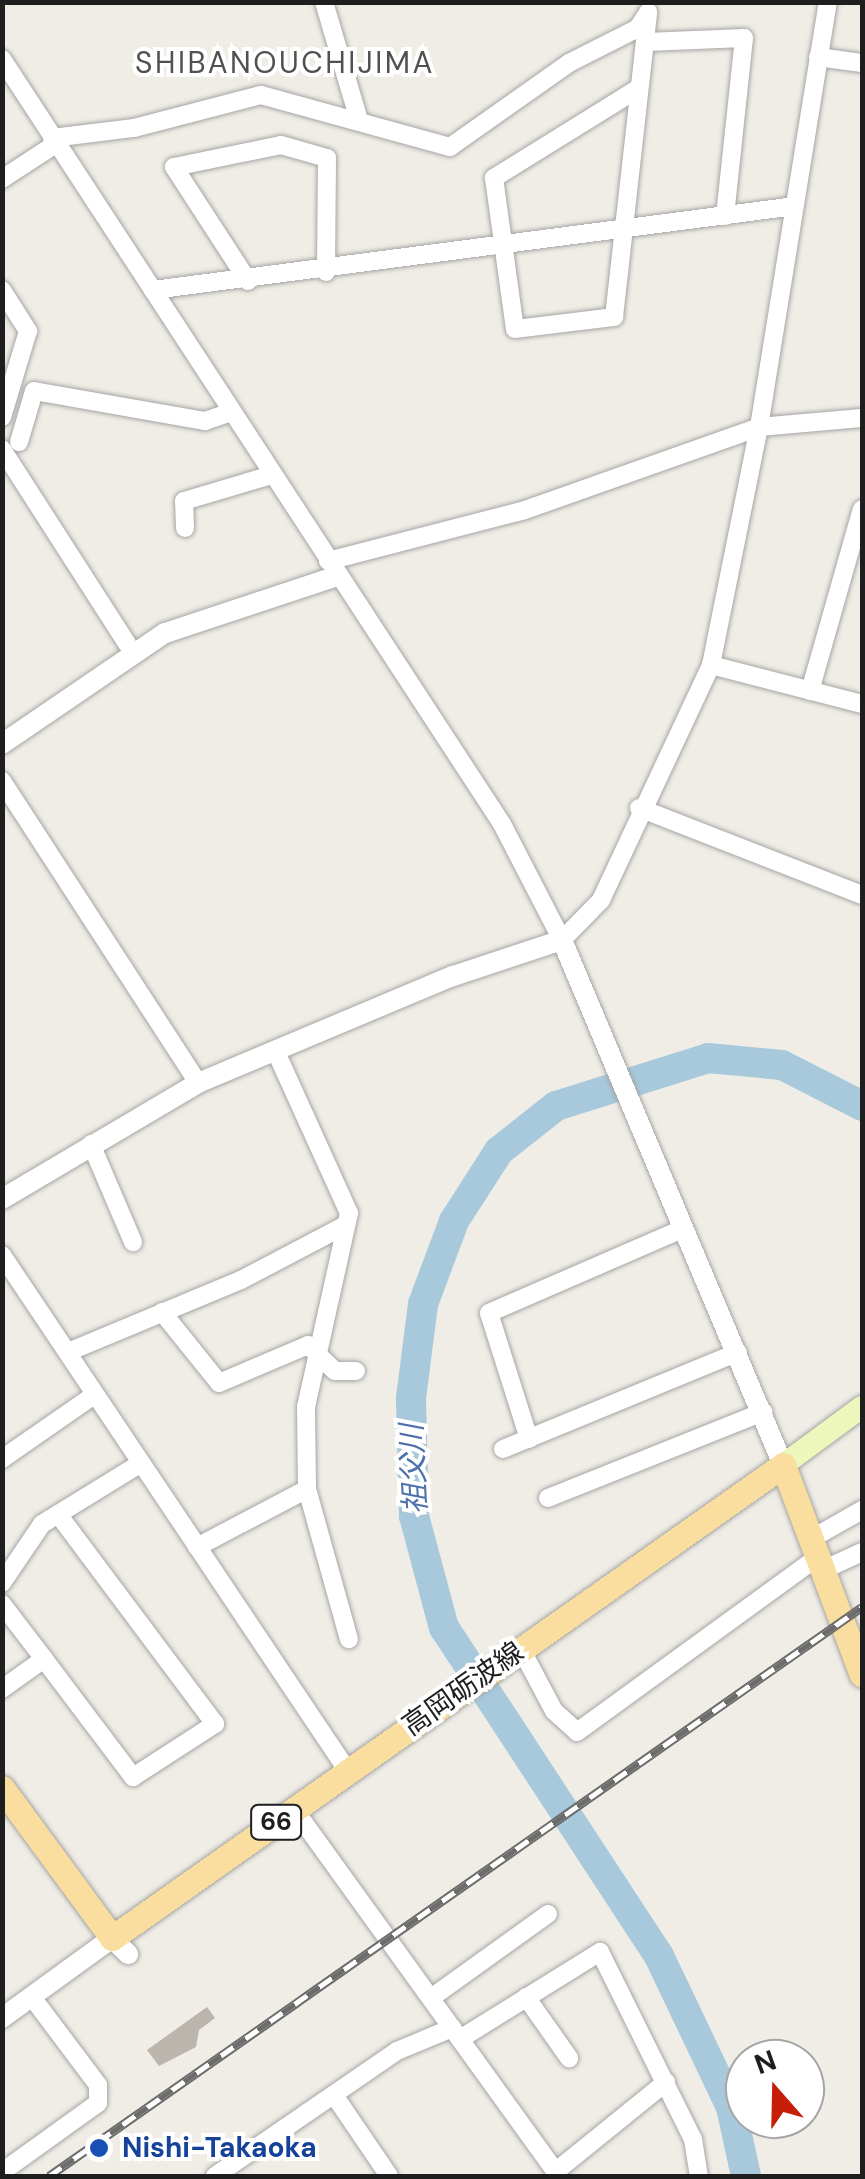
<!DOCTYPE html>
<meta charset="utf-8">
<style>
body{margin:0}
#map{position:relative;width:865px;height:2179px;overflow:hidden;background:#efede5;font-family:"DM Sans","Noto Sans JP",sans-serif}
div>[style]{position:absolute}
.river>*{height:30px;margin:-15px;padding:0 15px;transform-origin:15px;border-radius:15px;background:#a7c9db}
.building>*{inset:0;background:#bcb5ae}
.roads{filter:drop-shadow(0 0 2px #a5a5a5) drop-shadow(0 0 2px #a5a5a5)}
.minor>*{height:18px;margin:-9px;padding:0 9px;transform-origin:9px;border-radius:9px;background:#fff}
.tertiary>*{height:20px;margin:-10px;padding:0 10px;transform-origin:10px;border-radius:10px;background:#fff}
.secondary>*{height:22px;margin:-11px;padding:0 11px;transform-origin:11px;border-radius:11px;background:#edf7bb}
.primary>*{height:25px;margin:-12.5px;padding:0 12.5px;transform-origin:12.5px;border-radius:12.5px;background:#f9dea0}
.rail>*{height:9px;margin-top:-4.5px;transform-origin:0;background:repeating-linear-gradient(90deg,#fff 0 15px,#6c6c6c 0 30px);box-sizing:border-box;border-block:2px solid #6c6c6c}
.dots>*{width:28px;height:28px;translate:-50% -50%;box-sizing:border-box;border:5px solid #fff;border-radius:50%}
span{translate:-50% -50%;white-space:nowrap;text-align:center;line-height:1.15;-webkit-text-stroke:8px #fff;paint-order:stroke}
.shield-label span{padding:2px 8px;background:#fff;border:2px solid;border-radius:8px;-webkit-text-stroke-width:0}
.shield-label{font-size:25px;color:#1e1e1e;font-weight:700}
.street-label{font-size:28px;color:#1e1e1e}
.transit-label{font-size:28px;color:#164399;font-weight:700}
.left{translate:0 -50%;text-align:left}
.neighbourhood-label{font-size:30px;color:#515151;letter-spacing:2.5px}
.water-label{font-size:30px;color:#4e71ab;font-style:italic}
.frame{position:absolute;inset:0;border:5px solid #1e1e1e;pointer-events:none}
.north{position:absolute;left:725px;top:2039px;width:100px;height:100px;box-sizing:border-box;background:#fff;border:2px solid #a5a5a5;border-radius:50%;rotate:340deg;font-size:28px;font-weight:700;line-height:40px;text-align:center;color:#1e1e1e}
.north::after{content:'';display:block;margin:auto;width:35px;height:45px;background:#c61e07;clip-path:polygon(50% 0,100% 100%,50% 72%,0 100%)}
</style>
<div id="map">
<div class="river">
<i style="left:746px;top:2176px;width:71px;rotate:-102.3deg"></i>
<i style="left:731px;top:2107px;width:167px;rotate:-115.5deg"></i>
<i style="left:659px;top:1956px;width:392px;rotate:-123.2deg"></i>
<i style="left:444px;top:1628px;width:116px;rotate:-105deg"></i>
<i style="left:414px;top:1516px;width:118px;rotate:-91.5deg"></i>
<i style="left:411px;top:1398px;width:95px;rotate:-82.7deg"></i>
<i style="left:423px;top:1304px;width:89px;rotate:-69.5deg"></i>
<i style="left:454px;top:1221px;width:83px;rotate:-57.3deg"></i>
<i style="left:499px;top:1151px;width:73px;rotate:-38.3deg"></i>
<i style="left:556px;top:1106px;width:159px;rotate:-17.5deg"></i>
<i style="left:708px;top:1058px;width:74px;rotate:5.4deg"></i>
<i style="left:782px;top:1065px;width:90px;rotate:27.1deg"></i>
</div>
<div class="building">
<i style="clip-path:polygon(207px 2007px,215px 2018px,199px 2030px,196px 2047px,159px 2066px,147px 2050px)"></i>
</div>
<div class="roads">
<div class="minor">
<i style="left:324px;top:2px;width:120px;rotate:73.5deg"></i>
<i style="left:646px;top:42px;width:98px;rotate:-2.3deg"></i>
<i style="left:744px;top:38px;width:179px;rotate:96.1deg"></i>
<i style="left:818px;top:57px;width:44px;rotate:7.8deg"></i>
<i style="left:2px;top:59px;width:914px;rotate:56.83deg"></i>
<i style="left:502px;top:824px;width:131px;rotate:62.7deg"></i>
<i style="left:562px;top:940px;width:56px;rotate:-45.7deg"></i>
<i style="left:601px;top:900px;width:259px;rotate:-64.9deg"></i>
<i style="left:711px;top:665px;width:243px;rotate:-78.6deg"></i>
<i style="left:759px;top:427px;width:431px;rotate:-80.8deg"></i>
<i style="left:639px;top:88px;width:171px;rotate:148.2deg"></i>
<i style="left:494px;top:178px;width:152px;rotate:82.1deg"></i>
<i style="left:515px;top:329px;width:100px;rotate:-6.9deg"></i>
<i style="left:614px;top:317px;width:307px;rotate:-83.6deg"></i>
<i style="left:52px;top:138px;width:83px;rotate:-7deg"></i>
<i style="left:134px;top:128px;width:131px;rotate:-14.6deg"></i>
<i style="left:261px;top:95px;width:196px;rotate:15.4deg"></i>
<i style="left:450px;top:147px;width:146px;rotate:-35.2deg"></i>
<i style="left:569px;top:63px;width:77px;rotate:-26.9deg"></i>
<i style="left:638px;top:28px;width:17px;rotate:-57deg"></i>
<i style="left:2px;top:179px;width:66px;rotate:-33.2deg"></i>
<i style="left:248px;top:281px;width:136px;rotate:-123deg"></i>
<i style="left:174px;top:167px;width:109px;rotate:-11.6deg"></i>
<i style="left:281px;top:145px;width:48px;rotate:15.8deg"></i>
<i style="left:327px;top:158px;width:114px;rotate:90.5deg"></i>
<i style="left:2px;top:290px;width:49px;rotate:57.6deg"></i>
<i style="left:28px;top:331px;width:90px;rotate:106.8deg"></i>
<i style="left:153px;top:290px;width:647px;rotate:-7.45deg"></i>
<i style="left:19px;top:442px;width:53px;rotate:-73.6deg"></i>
<i style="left:34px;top:391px;width:174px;rotate:10deg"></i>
<i style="left:205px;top:421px;width:28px;rotate:-19deg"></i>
<i style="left:2px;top:449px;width:232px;rotate:57.3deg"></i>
<i style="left:185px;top:528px;width:27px;rotate:-92deg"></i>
<i style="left:184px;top:501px;width:91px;rotate:-16.6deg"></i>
<i style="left:328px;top:561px;width:203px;rotate:-14.5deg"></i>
<i style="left:525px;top:510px;width:248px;rotate:-19.5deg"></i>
<i style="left:759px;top:427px;width:103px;rotate:-5deg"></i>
<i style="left:711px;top:665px;width:156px;rotate:14.5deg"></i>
<i style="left:810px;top:691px;width:189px;rotate:-74.1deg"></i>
<i style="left:2px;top:781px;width:360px;rotate:57deg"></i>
<i style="left:639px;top:808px;width:239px;rotate:21.3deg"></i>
<i style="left:91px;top:1144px;width:107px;rotate:66.8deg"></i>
<i style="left:2px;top:1255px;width:620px;rotate:56.18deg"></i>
<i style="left:162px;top:1312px;width:91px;rotate:51.2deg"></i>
<i style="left:219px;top:1383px;width:97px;rotate:-23.1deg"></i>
<i style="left:308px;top:1345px;width:37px;rotate:44deg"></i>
<i style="left:335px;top:1371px;width:21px"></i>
<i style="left:68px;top:1352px;width:187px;rotate:-22.6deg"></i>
<i style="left:241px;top:1280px;width:114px;rotate:-27.7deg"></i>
<i style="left:529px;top:1439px;width:132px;rotate:-107.6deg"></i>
<i style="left:489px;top:1313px;width:208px;rotate:-23.5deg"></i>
<i style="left:503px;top:1449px;width:254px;rotate:-22.4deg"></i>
<i style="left:2px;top:1459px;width:112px;rotate:-34.8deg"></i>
<i style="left:307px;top:1489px;width:156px;rotate:74.4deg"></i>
<i style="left:548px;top:1498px;width:232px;rotate:-21.8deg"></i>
<i style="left:811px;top:1539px;width:59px;rotate:-29.6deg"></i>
<i style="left:197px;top:1547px;width:124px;rotate:-27.8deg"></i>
<i style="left:307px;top:1489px;width:82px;rotate:-90.7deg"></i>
<i style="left:306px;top:1407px;width:199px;rotate:-77.5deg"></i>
<i style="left:349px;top:1213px;width:179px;rotate:-114.4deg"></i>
<i style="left:823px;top:1570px;width:43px;rotate:-24.8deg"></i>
<i style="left:2px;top:1583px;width:71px;rotate:-55.9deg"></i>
<i style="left:42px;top:1524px;width:116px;rotate:-31.6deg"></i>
<i style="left:2px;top:1604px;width:69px;rotate:52.6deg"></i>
<i style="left:44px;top:1659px;width:52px;rotate:144.5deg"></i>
<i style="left:521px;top:1649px;width:70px;rotate:62deg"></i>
<i style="left:554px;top:1711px;width:31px;rotate:42deg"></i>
<i style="left:577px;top:1732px;width:298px;rotate:-36deg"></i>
<i style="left:44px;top:1659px;width:148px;rotate:53deg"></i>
<i style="left:133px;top:1777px;width:98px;rotate:-32.9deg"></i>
<i style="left:215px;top:1724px;width:262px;rotate:-126.8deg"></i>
<i style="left:294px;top:1809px;width:453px;rotate:54.2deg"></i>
<i style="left:526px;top:1997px;width:75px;rotate:54.8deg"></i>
<i style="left:431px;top:1998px;width:144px;rotate:-35.7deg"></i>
<i style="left:460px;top:2039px;width:165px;rotate:-31.9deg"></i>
<i style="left:600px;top:1952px;width:209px;rotate:63.6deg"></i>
<i style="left:693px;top:2139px;width:37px;rotate:81deg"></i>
<i style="left:334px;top:2095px;width:98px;rotate:55.8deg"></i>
<i style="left:2px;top:2172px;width:118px;rotate:-35.7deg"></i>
<i style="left:98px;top:2103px;width:18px;rotate:-90deg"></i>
<i style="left:98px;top:2085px;width:110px;rotate:-126.9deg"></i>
<i style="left:555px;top:2172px;width:143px;rotate:-39deg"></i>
<i style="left:215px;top:2176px;width:221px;rotate:-34.5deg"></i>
<i style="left:397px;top:2051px;width:60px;rotate:-22.7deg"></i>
</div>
<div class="tertiary">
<i style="left:2px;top:744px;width:197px;rotate:-34.3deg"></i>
<i style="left:165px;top:633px;width:181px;rotate:-18.3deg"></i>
<i style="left:2px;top:1199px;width:228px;rotate:-30.6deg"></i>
<i style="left:198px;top:1083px;width:277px;rotate:-22.8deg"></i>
<i style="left:453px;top:976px;width:115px;rotate:-18.3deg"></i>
<i style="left:562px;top:940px;width:570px;rotate:67.17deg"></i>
<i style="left:2px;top:2018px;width:136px;rotate:-36deg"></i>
<i style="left:112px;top:1938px;width:23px;rotate:45deg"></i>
</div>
<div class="secondary">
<i style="left:783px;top:1465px;width:98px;rotate:-36.3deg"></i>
</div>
<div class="primary">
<i style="left:2px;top:1788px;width:186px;rotate:53.7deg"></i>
<i style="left:112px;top:1938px;width:821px;rotate:-35.18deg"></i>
<i style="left:783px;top:1465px;width:224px;rotate:69.4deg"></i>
</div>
</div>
<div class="rail">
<i style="left:49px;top:2176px;width:992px;rotate:-34.99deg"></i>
</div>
<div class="dots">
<i style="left:99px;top:2148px;background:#1a4fb4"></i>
</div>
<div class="shield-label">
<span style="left:276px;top:1822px">66</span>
</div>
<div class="street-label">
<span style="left:463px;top:1689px;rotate:-35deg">高岡砺波線</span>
</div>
<div class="transit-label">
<span class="left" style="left:122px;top:2148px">Nishi-Takaoka</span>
</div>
<div class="neighbourhood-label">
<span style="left:285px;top:63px">SHIBANOUCHIJIMA</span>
</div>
<div class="water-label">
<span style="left:414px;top:1469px;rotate:-93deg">祖父川</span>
</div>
<div class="frame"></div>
<div class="north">N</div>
</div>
